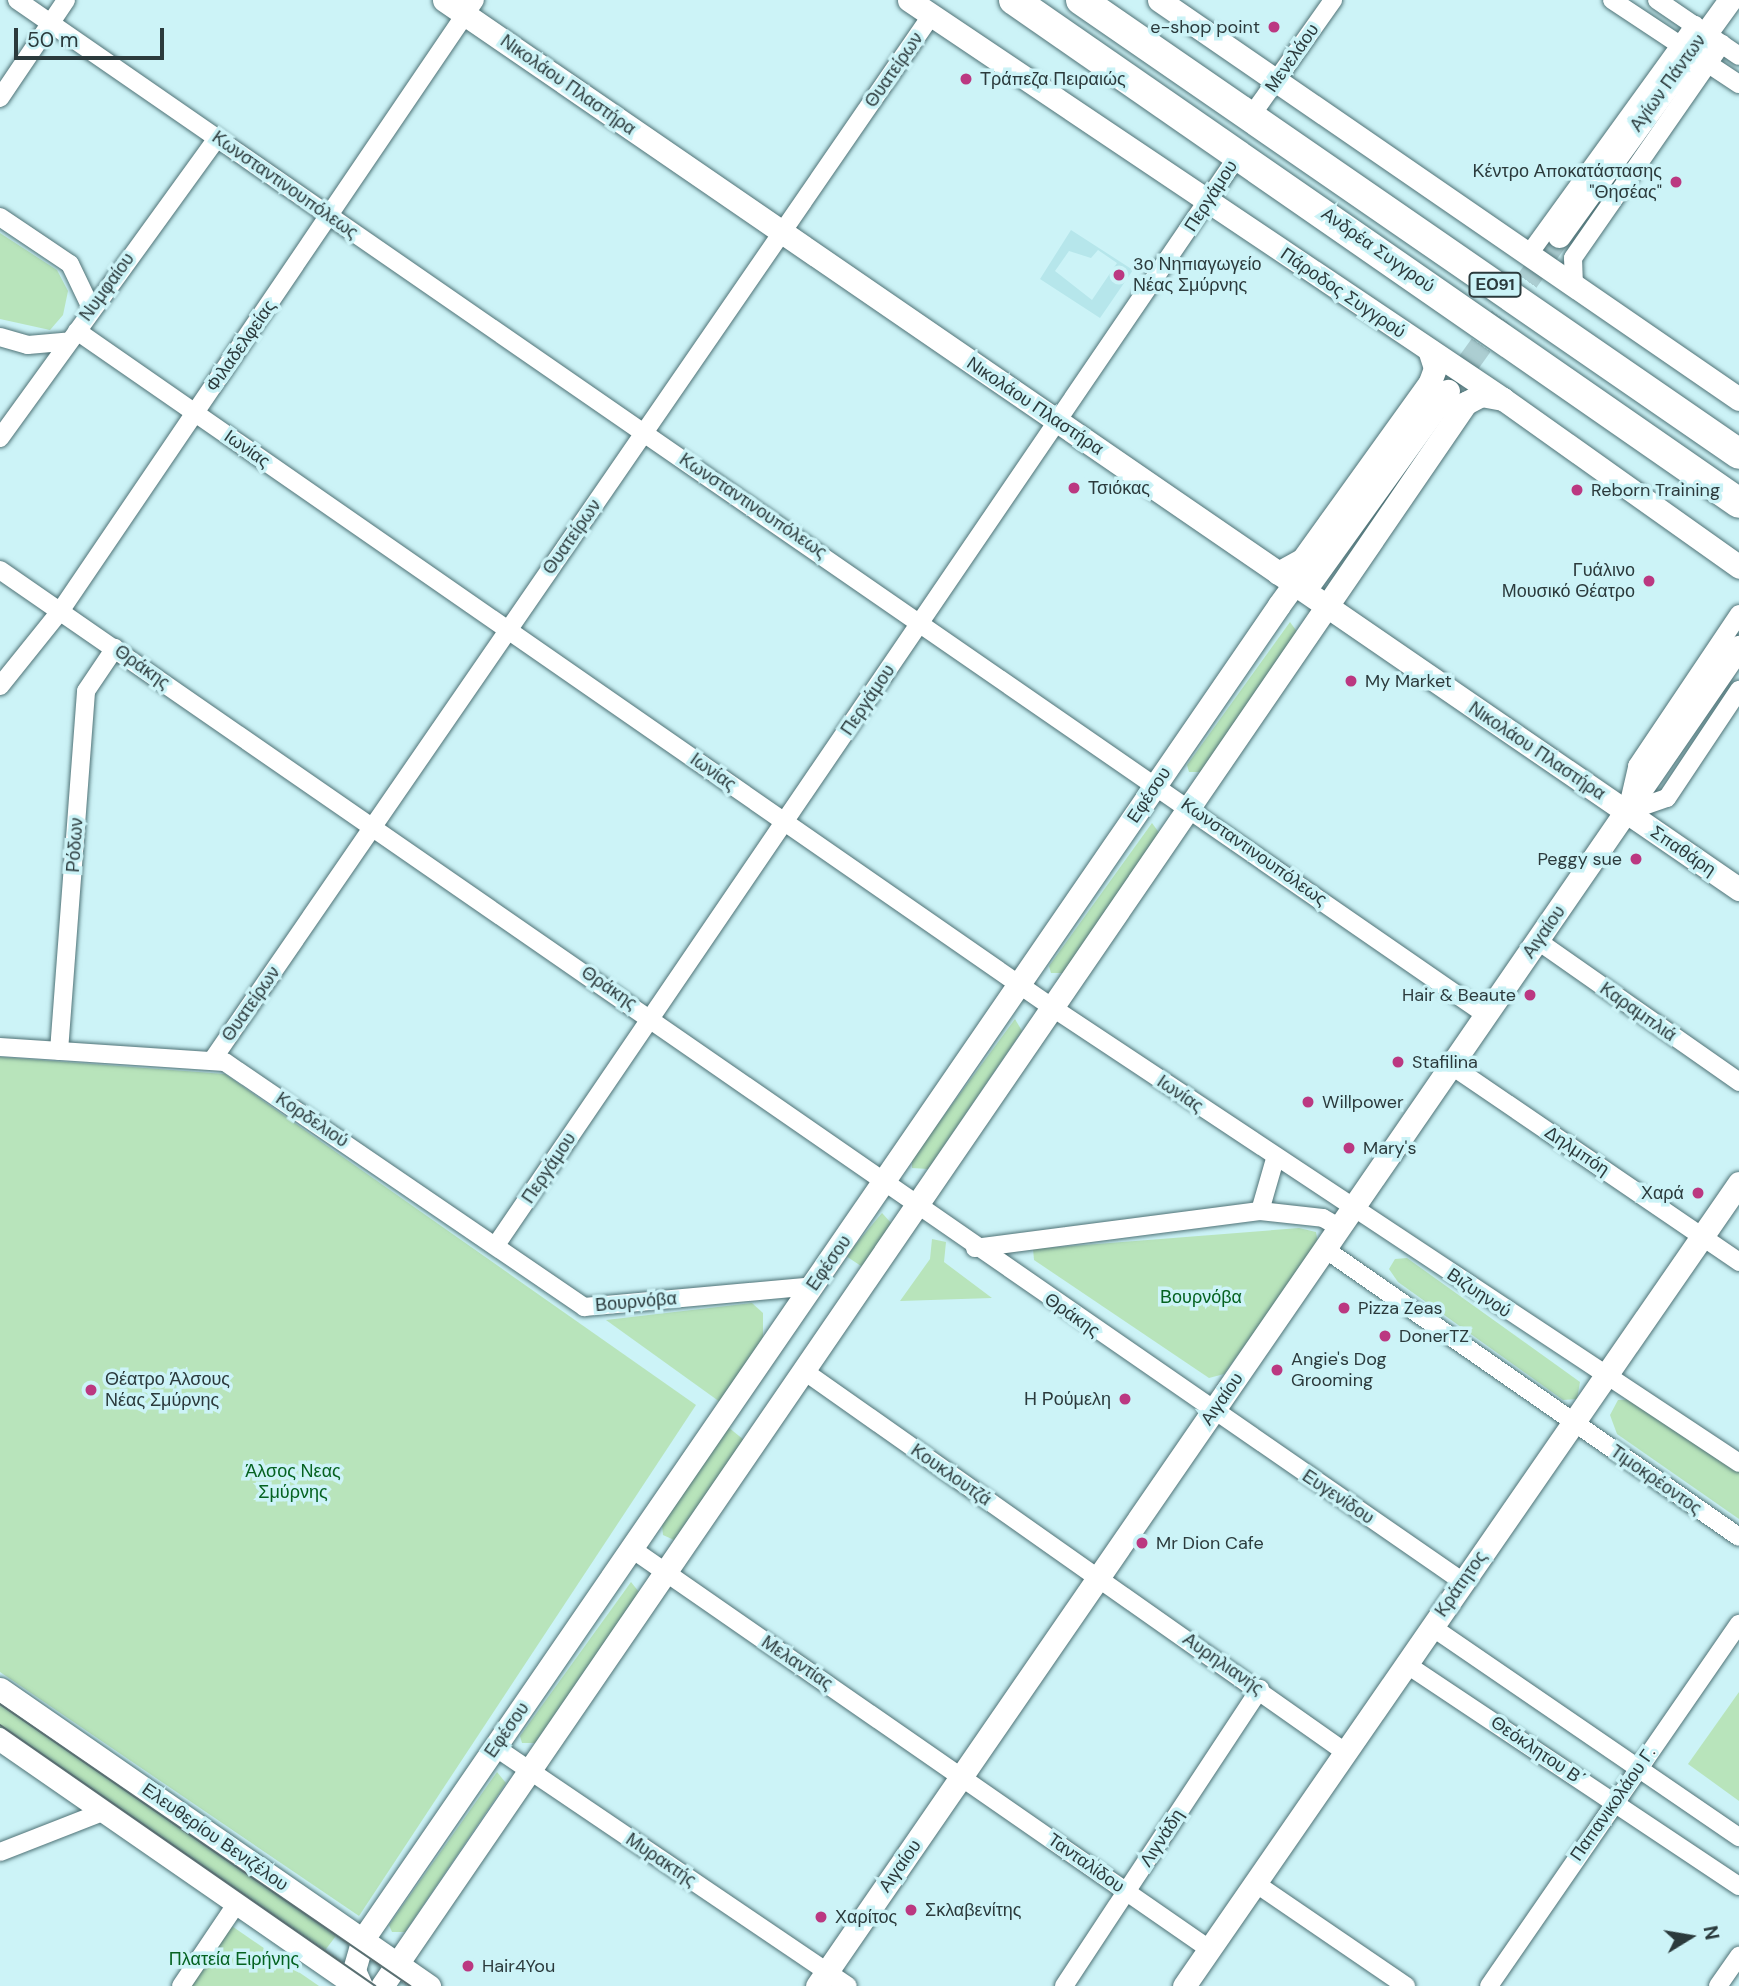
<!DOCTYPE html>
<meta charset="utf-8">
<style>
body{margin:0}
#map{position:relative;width:1739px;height:1986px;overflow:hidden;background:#ccf3f7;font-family:"DM Sans",sans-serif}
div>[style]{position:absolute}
.built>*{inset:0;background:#b6e6eb}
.green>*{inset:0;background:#b8e4bb}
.secondary-tunnel>*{height:23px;margin-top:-11.5px;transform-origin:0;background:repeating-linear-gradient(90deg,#acced2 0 23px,transparent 0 34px)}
.roads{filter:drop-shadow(0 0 2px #4f7276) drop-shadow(0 0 2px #4f7276)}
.street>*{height:18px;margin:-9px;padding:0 9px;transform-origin:9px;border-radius:9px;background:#fff}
.secondary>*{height:23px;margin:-11.5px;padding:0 11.5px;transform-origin:11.5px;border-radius:11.5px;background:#fff}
.highway>*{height:30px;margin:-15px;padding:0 15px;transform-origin:15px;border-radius:15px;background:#fff}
.tram>*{height:2px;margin:-1px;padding:0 1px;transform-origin:1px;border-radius:1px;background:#5a7072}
.dots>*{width:19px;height:19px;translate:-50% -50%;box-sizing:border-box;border:4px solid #ccf3f7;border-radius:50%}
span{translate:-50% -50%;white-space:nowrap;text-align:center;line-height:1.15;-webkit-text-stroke:7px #ccf3f7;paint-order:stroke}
.shield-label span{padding:2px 5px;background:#ccf3f7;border:2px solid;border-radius:5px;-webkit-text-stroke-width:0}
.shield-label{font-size:16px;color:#2b3a3c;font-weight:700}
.poi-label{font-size:18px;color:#2b3a3c}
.right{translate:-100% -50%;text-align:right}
.left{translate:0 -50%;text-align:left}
.street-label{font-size:18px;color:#2b3a3c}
.park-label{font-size:18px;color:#056221}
.north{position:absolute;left:1655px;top:1902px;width:70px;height:70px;-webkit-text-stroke:5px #ccf3f7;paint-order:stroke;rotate:79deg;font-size:19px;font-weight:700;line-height:28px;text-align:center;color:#2b3a3c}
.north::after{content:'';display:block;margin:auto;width:24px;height:32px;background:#2b3a3c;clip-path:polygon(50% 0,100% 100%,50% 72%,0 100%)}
.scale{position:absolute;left:14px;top:28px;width:150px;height:32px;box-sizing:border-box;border:4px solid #2b3a3c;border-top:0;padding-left:9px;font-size:21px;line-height:24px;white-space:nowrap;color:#2b3a3c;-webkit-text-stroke:5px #ccf3f7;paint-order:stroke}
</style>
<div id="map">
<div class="built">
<i style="clip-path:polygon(evenodd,1071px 230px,1133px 270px,1100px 318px,1040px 279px,1071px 230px,1098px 250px,1117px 263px,1092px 300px,1055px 271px,1069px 251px,1091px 258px,1098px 250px)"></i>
</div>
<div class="green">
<i style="clip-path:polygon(0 233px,57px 270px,68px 291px,63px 315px,50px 330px,0 319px)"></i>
<i style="clip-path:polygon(1290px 622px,1298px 633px,1202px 772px,1189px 772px,1187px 765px)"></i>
<i style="clip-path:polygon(1152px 823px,1160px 834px,1064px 973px,1051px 973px,1049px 966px)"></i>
<i style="clip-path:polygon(1015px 1019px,1022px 1031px,928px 1169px,912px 1168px,912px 1159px)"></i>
<i style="clip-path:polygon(0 1057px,225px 1074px,696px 1405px,359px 1916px,0 1672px)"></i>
<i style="clip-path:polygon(882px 1213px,892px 1224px,864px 1268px,846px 1256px)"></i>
<i style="clip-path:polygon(1299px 1228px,1316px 1232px,1318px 1244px,1224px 1374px,1209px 1378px,1034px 1260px,1033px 1249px)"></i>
<i style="clip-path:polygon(932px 1239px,946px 1242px,944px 1262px,992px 1298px,900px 1301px,930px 1259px)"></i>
<i style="clip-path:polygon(1407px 1258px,1580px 1382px,1577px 1399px,1563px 1400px,1398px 1282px,1389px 1269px,1395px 1259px)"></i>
<i style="clip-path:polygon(752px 1303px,763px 1313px,763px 1337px,720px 1402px,606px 1320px)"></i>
<i style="clip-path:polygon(1637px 1399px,1739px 1470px,1739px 1519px,1617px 1434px,1610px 1415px,1618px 1400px)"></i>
<i style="clip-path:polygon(728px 1427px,744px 1440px,674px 1540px,663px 1535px,662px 1525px)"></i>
<i style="clip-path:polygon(631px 1582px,639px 1592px,535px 1743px,522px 1743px,520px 1736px)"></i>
<i style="clip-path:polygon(1739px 1692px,1739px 1801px,1688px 1764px)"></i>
<i style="clip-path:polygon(0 1696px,342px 1928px,323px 1953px,0 1729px)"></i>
<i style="clip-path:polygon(497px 1772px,506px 1783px,405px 1932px,392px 1932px,389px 1925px)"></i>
<i style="clip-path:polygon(226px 1922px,319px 1986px,182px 1986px)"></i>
</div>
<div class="secondary-tunnel">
<i style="left:1448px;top:391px;width:191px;rotate:-54.4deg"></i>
</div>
<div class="roads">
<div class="street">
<i style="left:17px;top:0;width:1786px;rotate:34.64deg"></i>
<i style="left:1612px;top:0;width:152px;rotate:33.5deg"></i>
<i style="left:1657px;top:0;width:99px;rotate:34.3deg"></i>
<i style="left:0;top:98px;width:118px;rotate:-56deg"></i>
<i style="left:1251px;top:116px;width:142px;rotate:-54.7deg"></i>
<i style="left:0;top:217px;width:84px;rotate:33.9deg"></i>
<i style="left:70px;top:264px;width:49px;rotate:64.5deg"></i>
<i style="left:1529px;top:254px;width:283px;rotate:-54.1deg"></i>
<i style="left:1574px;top:286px;width:28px;rotate:-92deg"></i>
<i style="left:1573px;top:258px;width:261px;rotate:-55.2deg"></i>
<i style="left:77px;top:331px;width:1188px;rotate:34.75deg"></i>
<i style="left:1053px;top:1008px;width:823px;rotate:33.55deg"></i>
<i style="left:0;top:337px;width:29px;rotate:16deg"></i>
<i style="left:28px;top:345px;width:37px;rotate:-5deg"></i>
<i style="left:0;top:438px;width:370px;rotate:-54.1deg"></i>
<i style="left:0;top:570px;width:1779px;rotate:34.67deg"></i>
<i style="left:0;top:686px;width:97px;rotate:-51.2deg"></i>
<i style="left:61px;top:610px;width:737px;rotate:-55.84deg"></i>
<i style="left:1629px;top:802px;width:37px;rotate:-77deg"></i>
<i style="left:1637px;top:766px;width:183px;rotate:-56.1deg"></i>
<i style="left:1626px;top:812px;width:43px;rotate:-18.9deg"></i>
<i style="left:1667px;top:798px;width:130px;rotate:-56.3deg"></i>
<i style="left:1538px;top:941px;width:246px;rotate:35deg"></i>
<i style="left:0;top:1047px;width:225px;rotate:3.8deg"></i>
<i style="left:225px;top:1062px;width:435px;rotate:34.3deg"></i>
<i style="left:584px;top:1307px;width:230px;rotate:-5.2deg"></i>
<i style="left:59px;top:1051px;width:361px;rotate:-85.7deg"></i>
<i style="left:86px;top:691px;width:52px;rotate:-56deg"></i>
<i style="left:213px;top:1059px;width:1266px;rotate:-55.46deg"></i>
<i style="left:1452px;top:1066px;width:348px;rotate:34.3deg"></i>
<i style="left:1260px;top:1211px;width:54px;rotate:-73.9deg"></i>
<i style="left:496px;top:1245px;width:1320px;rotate:-55.74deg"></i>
<i style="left:975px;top:1248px;width:287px;rotate:-7.4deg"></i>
<i style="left:1260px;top:1211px;width:63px;rotate:6.3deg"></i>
<i style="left:1323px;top:1218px;width:20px;rotate:30deg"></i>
<i style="left:1325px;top:1249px;width:504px;rotate:34.82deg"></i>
<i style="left:804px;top:1371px;width:662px;rotate:35.16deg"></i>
<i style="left:632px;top:1549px;width:702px;rotate:34.73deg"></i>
<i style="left:1432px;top:1627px;width:372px;rotate:34.4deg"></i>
<i style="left:1406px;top:1664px;width:400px;rotate:33.7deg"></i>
<i style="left:495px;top:1747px;width:426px;rotate:34.1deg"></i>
<i style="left:0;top:1852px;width:113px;rotate:-21.3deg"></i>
<i style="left:1255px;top:1883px;width:183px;rotate:34.3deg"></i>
<i style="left:181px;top:1986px;width:100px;rotate:-56deg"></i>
<i style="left:1064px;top:1986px;width:356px;rotate:-56.6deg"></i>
<i style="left:1489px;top:1986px;width:440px;rotate:-55.4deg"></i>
<i style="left:1718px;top:1986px;width:37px;rotate:-55deg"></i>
</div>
<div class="secondary">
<i style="left:444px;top:0;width:1571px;rotate:34.47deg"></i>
<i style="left:909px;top:0;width:716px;rotate:33.89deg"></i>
<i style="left:1503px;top:399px;width:290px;rotate:35.4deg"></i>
<i style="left:1159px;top:0;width:704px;rotate:34.53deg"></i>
<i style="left:1559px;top:236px;width:291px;rotate:-54.1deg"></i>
<i style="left:1278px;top:573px;width:29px;rotate:-29deg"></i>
<i style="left:1303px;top:559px;width:218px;rotate:-54.3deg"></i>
<i style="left:1430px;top:382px;width:15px;rotate:-70deg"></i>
<i style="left:1435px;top:368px;width:19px;rotate:-108deg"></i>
<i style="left:1312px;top:580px;width:233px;rotate:-54.3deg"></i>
<i style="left:0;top:1689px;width:522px;rotate:34.7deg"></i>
<i style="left:0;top:1739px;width:434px;rotate:34.7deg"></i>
<i style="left:361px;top:1986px;width:17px;rotate:-114deg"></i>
<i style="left:354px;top:1970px;width:32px;rotate:-74deg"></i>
<i style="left:363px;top:1939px;width:1618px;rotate:-55.52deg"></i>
<i style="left:1279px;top:605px;width:26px;rotate:-54deg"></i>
<i style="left:1294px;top:584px;width:18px;rotate:-13deg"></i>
<i style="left:382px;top:1986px;width:1919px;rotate:-55.6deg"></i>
<i style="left:1466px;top:403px;width:17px;rotate:-28deg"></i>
<i style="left:1481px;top:395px;width:22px;rotate:10deg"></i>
<i style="left:817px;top:1986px;width:1626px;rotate:-55.45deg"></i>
<i style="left:1184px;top:1986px;width:976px;rotate:-55.35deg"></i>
</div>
<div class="highway">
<i style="left:1014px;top:0;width:882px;rotate:34.75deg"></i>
<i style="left:1081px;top:0;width:799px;rotate:34.6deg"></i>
</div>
</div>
<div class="tram">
<i style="left:0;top:1704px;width:498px;rotate:34.5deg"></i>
<i style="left:0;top:1725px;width:457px;rotate:34.8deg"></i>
</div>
<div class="dots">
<i style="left:1274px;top:27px;background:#bb3881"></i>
<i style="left:966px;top:79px;background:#bb3881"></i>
<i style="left:1676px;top:182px;background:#bb3881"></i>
<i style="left:1119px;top:275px;background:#bb3881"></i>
<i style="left:1074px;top:488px;background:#bb3881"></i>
<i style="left:1577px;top:490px;background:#bb3881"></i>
<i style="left:1649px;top:581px;background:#bb3881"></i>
<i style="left:1351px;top:681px;background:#bb3881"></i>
<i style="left:1636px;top:859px;background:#bb3881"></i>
<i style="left:1530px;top:995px;background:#bb3881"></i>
<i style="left:1398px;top:1062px;background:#bb3881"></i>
<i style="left:1308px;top:1102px;background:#bb3881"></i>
<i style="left:1349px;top:1148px;background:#bb3881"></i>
<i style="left:1698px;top:1193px;background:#bb3881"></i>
<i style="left:1344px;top:1308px;background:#bb3881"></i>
<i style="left:1385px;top:1336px;background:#bb3881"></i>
<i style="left:1277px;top:1370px;background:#bb3881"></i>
<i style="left:91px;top:1390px;background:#bb3881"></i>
<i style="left:1125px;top:1399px;background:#bb3881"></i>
<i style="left:1142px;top:1543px;background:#bb3881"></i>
<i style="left:911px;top:1910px;background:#bb3881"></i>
<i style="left:821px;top:1917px;background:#bb3881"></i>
<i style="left:468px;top:1966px;background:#bb3881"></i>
</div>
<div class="shield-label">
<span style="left:1495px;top:285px">ΕΟ91</span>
</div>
<div class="poi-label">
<span class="right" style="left:1260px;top:27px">e-shop point</span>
<span class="left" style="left:980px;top:79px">Τράπεζα Πειραιώς</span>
<span class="right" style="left:1662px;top:182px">Κέντρο Αποκατάστασης<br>"Θησέας"</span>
<span class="left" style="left:1133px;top:275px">3ο Νηπιαγωγείο<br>Νέας Σμύρνης</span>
<span class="left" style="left:1088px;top:488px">Τσιόκας</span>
<span class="left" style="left:1591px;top:490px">Reborn Training</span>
<span class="right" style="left:1635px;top:581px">Γυάλινο<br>Μουσικό Θέατρο</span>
<span class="left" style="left:1365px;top:681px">My Market</span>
<span class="right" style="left:1622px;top:859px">Peggy sue</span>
<span class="right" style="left:1516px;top:995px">Hair &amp; Beaute</span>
<span class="left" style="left:1412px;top:1062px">Stafilina</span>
<span class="left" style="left:1322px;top:1102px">Willpower</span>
<span class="left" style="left:1363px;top:1148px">Mary's</span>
<span class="right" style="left:1684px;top:1193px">Χαρά</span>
<span class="left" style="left:1358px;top:1308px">Pizza Zeas</span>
<span class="left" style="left:1399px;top:1336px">DonerTZ</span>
<span class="left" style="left:1291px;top:1370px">Angie's Dog<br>Grooming</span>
<span class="left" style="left:105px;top:1390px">Θέατρο Άλσους<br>Νέας Σμύρνης</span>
<span class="right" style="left:1111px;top:1399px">Η Ρούμελη</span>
<span class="left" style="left:1156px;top:1543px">Mr Dion Cafe</span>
<span class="left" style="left:925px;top:1910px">Σκλαβενίτης</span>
<span class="left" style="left:835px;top:1917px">Χαρίτος</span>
<span class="left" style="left:482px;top:1966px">Hair4You</span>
</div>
<div class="street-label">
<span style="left:1292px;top:58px;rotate:-55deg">Μενελάου</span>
<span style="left:894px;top:70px;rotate:-55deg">Θυατείρων</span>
<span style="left:1668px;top:83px;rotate:-54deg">Αγίων Πάντων</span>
<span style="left:568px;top:85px;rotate:35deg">Νικολάου Πλαστήρα</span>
<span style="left:285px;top:185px;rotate:35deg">Κωνσταντινουπόλεως</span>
<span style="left:1211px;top:196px;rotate:-57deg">Περγάμου</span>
<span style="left:1378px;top:250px;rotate:35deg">Ανδρέα Συγγρού</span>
<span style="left:107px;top:287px;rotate:-54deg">Νυμφαίου</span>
<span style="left:1343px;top:293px;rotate:34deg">Πάροδος Συγγρού</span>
<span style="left:241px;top:346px;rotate:-55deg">Φιλαδελφείας</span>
<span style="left:1035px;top:406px;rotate:34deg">Νικολάου Πλαστήρα</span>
<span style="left:247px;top:449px;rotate:35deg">Ιωνίας</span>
<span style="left:753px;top:506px;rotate:34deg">Κωνσταντινουπόλεως</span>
<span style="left:572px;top:537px;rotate:-55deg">Θυατείρων</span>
<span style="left:142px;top:667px;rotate:35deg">Θράκης</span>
<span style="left:868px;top:700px;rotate:-56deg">Περγάμου</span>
<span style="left:1537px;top:751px;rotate:34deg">Νικολάου Πλαστήρα</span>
<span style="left:713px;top:772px;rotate:35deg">Ιωνίας</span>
<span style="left:1149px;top:795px;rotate:-56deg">Εφέσου</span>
<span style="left:75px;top:845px;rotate:-86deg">Ρόδων</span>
<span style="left:1683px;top:851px;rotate:34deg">Σπαθάρη</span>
<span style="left:1254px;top:852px;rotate:35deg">Κωνσταντινουπόλεως</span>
<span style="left:1544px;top:932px;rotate:-55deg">Αιγαίου</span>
<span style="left:609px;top:988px;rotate:34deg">Θράκης</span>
<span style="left:251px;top:1004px;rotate:-55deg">Θυατείρων</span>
<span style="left:1638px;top:1012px;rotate:35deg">Καραμπλιά</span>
<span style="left:1180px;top:1094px;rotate:34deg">Ιωνίας</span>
<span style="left:312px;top:1120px;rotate:34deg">Κορδελιού</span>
<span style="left:1577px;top:1151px;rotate:34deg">Δηλμπόη</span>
<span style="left:549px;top:1168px;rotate:-56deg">Περγάμου</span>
<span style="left:829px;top:1263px;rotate:-55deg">Εφέσου</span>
<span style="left:1479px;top:1293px;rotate:34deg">Βιζυηνού</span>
<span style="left:636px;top:1302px;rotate:-5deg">Βουρνόβα</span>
<span style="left:1072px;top:1315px;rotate:35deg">Θράκης</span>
<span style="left:1222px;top:1399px;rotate:-55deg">Αιγαίου</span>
<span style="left:951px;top:1475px;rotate:35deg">Κουκλουτζά</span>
<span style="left:1656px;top:1480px;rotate:35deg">Τιμοκρέοντος</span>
<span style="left:1338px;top:1497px;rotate:34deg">Ευγενίδου</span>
<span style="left:1461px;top:1584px;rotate:-55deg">Κράτητος</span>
<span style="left:797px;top:1663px;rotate:34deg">Μελαντίας</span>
<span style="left:1223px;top:1664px;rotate:35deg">Αυρηλιανής</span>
<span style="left:507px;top:1730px;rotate:-55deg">Εφέσου</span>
<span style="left:1538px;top:1751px;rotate:34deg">Θεόκλητου Β΄</span>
<span style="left:1613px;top:1804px;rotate:-55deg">Παπανικολάου Γ.</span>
<span style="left:215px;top:1837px;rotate:35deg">Ελευθερίου Βενιζέλου</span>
<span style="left:1162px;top:1838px;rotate:-57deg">Λιγνάδη</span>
<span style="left:661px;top:1860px;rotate:34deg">Μυρακτής</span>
<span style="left:1086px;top:1863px;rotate:35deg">Τανταλίδου</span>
<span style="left:900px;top:1866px;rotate:-55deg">Αιγαίου</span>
</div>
<div class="park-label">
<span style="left:1201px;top:1297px">Βουρνόβα</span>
<span style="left:293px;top:1482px">Άλσος Νεας<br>Σμύρνης</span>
<span style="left:234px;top:1959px">Πλατεία Ειρήνης</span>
</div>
<div class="north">N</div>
<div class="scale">50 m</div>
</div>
